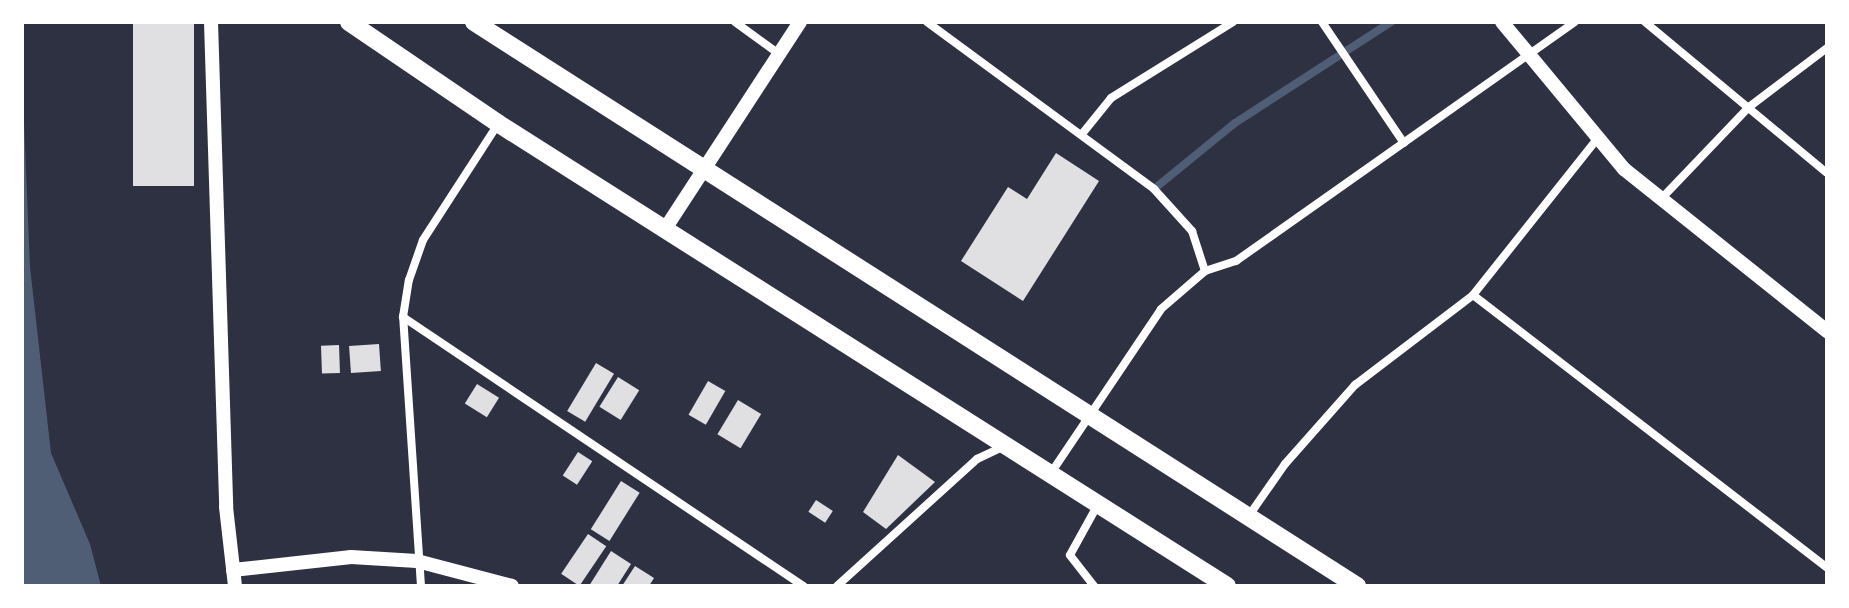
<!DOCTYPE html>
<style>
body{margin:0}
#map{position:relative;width:1849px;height:608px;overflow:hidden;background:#2d3142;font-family:Helvetica,sans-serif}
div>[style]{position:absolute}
.water>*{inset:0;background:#4f5d75}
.stream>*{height:8px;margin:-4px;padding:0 4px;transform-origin:4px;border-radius:4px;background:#4f5d75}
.building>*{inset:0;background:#e0e0e3;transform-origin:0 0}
.minor>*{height:8px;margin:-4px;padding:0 4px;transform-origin:4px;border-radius:4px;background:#fff}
.tertiary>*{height:14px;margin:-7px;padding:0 7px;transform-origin:7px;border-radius:7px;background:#fff}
.trunk>*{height:18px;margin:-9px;padding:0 9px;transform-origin:9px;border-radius:9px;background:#fff}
span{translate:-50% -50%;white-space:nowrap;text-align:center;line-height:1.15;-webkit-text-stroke:8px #fff;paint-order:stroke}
.frame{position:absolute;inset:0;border:24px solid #fff;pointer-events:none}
</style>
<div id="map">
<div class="water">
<i style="clip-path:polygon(22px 72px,30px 267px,51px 453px,90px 544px,101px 586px,22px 586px)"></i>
</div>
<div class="stream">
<i style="left:1154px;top:189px;width:104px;rotate:-39.2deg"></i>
<i style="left:1235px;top:123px;width:186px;rotate:-32.9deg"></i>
</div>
<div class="building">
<i style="left:133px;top:22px;width:61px;height:164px"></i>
<i style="clip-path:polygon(1056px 153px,1099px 181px,1023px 301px,961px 261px,1008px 187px,1027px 199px)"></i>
<i style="left:379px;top:344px;width:27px;height:30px;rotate:86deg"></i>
<i style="left:339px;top:345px;width:28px;height:18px;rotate:88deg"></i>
<i style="left:596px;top:363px;width:21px;height:56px;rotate:31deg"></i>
<i style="left:618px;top:377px;width:25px;height:35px;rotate:32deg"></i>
<i style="left:708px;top:381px;width:20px;height:39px;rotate:30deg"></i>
<i style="left:477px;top:384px;width:26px;height:23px;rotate:32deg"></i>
<i style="left:738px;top:400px;width:27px;height:40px;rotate:31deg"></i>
<i style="left:578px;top:452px;width:17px;height:28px;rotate:33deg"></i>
<i style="clip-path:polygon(898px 455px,935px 482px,886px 529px,863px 512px)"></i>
<i style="left:621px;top:481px;width:22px;height:57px;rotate:32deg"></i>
<i style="left:816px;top:500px;width:20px;height:14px;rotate:33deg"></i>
<i style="left:588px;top:534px;width:22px;height:48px;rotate:34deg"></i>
<i style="clip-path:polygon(611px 551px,631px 564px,617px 586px,589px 586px)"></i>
<i style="clip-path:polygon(635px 566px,654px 578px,649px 586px,622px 586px)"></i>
</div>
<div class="minor">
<i style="left:735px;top:22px;width:54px;rotate:36deg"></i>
<i style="left:927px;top:22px;width:282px;rotate:36.3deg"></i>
<i style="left:1154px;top:189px;width:57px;rotate:47.9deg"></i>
<i style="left:1192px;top:231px;width:42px;rotate:72deg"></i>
<i style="left:1322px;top:22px;width:146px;rotate:55.9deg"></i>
<i style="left:1645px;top:22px;width:236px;rotate:39.7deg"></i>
<i style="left:1082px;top:134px;width:46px;rotate:-51.1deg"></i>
<i style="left:1111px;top:98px;width:144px;rotate:-31.9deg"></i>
<i style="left:1661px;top:199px;width:127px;rotate:-46.3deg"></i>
<i style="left:1749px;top:107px;width:98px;rotate:-37.1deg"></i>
<i style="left:1473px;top:295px;width:447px;rotate:37.6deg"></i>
<i style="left:403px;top:317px;width:483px;rotate:33.9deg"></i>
<i style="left:1051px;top:473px;width:197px;rotate:-56.1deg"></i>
<i style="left:1161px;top:309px;width:58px;rotate:-40.8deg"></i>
<i style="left:1205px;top:271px;width:33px;rotate:-18deg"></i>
<i style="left:1236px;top:261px;width:415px;rotate:-35.2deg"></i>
<i style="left:1248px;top:517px;width:65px;rotate:-55.1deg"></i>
<i style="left:1285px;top:464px;width:106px;rotate:-48.5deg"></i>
<i style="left:1355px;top:385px;width:148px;rotate:-37.3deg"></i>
<i style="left:1473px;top:295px;width:199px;rotate:-51.5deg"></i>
<i style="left:421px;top:586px;width:270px;rotate:-93.8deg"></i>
<i style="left:403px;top:317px;width:37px;rotate:-81deg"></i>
<i style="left:409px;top:280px;width:42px;rotate:-70.7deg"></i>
<i style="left:423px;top:240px;width:138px;rotate:-57.1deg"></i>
<i style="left:837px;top:586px;width:189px;rotate:-42.2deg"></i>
<i style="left:977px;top:459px;width:29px;rotate:-25deg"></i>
<i style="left:1094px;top:586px;width:39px;rotate:-128deg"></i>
<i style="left:1070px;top:555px;width:56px;rotate:-61.1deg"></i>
</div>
<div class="tertiary">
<i style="left:211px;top:22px;width:485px;rotate:88.2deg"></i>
<i style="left:226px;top:507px;width:80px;rotate:83.5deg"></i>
<i style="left:1502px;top:22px;width:191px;rotate:50.3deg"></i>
<i style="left:1624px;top:169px;width:260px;rotate:38.6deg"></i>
<i style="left:665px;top:229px;width:247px;rotate:-56.9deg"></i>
<i style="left:233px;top:570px;width:119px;rotate:-6.3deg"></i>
<i style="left:351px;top:557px;width:66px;rotate:3.5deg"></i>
<i style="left:417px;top:561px;width:98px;rotate:14.7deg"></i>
</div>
<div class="trunk">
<i style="left:349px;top:22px;width:181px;rotate:34.2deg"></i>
<i style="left:499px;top:124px;width:862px;rotate:32.4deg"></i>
<i style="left:474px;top:22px;width:1048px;rotate:32.57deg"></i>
</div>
<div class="frame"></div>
</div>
